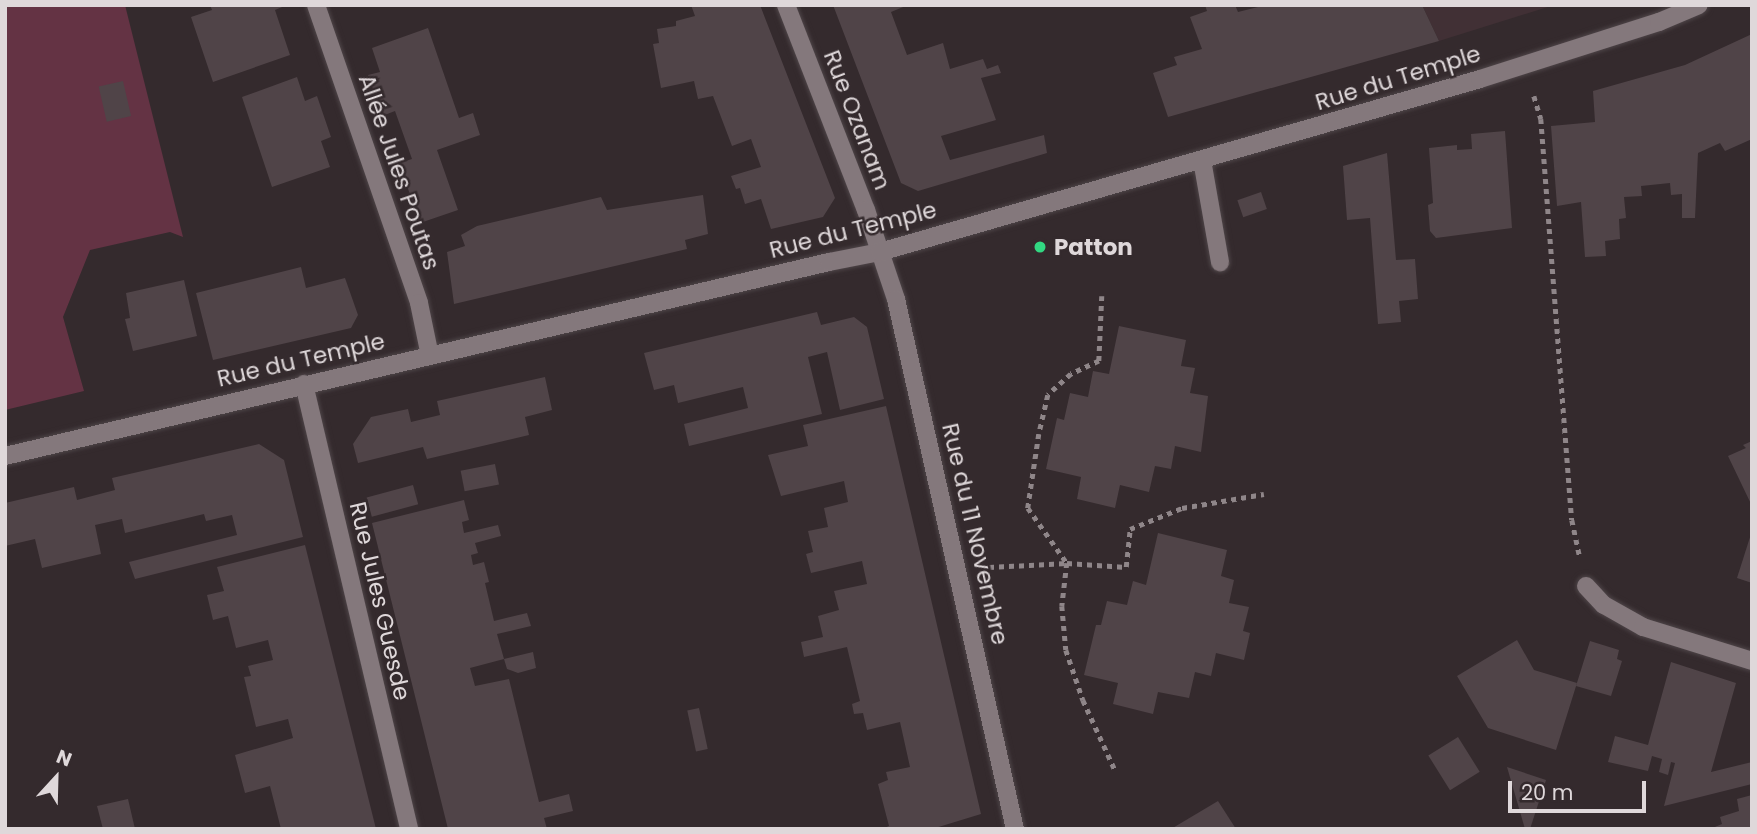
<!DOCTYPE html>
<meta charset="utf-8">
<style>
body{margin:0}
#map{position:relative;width:1757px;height:834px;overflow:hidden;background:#342a2d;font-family:Poppins,sans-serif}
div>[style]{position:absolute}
.built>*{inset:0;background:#413035}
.green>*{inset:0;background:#643344}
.building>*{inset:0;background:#504448;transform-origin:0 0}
.path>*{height:4.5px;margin-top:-2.25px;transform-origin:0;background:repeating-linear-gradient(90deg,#8f8689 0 5px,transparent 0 10px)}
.roads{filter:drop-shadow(0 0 2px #4e4548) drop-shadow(0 0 2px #4e4548)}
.service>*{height:18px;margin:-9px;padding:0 9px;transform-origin:9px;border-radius:9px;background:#84787c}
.minor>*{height:18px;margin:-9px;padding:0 9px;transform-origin:9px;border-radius:9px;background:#84787c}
.tertiary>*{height:18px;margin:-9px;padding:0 9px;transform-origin:9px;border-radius:9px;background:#84787c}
.dots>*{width:19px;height:19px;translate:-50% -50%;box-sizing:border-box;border:4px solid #342a2d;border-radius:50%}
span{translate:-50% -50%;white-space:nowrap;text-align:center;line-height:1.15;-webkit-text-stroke:5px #342a2d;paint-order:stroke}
.street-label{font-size:23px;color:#dfd8da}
.poi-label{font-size:23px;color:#dfd8da;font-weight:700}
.left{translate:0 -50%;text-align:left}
.frame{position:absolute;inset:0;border:7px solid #dfd8da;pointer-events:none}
.north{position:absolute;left:21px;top:743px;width:70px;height:70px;-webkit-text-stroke:5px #342a2d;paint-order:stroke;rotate:22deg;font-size:19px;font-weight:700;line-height:28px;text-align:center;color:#dfd8da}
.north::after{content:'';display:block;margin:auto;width:24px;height:32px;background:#dfd8da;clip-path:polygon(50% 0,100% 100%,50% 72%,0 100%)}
.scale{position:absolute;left:1508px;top:781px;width:138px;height:32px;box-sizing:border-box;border:4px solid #dfd8da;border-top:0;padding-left:9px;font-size:21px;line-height:24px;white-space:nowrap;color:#dfd8da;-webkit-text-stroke:5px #342a2d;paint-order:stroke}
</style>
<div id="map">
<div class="built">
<i style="clip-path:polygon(1422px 5px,1554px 5px,1439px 41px)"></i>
</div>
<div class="green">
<i style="clip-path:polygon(5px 5px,125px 5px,183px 237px,170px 232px,90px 250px,63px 317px,84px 391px,5px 410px)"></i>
</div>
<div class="building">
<i style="clip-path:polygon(210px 5px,287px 5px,275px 10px,290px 55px,213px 82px,191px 17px,212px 10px)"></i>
<i style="clip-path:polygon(691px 5px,760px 5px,835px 198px,823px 217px,771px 229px,761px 199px,745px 204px,740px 188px,736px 189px,731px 176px,761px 167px,751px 139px,732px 146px,713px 96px,698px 99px,694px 81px,661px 88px,653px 44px,659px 43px,657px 29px,676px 26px,676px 21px,695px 16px)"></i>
<i style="clip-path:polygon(833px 5px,908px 5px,891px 12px,907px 55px,943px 43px,950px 69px,983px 59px,987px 69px,998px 65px,1001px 73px,981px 78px,996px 120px,941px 136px,950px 160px,1044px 135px,1047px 153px,918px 191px,901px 183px)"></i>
<i style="clip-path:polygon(1205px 5px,1235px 5px,1238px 12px,1266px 5px,1422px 5px,1439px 41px,1168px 117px,1153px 73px,1177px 65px,1174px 57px,1202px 49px,1190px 17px,1207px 11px)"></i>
<i style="clip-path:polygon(428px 28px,459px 118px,473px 113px,480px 135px,437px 150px,458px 210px,420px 223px,399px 163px,412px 159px,395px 111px,382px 116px,368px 75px,380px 72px,372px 48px)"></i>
<i style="clip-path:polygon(1752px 34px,1752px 139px,1725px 151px,1720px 143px,1698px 153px,1695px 218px,1682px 218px,1682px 194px,1671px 195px,1670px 183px,1641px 186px,1642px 196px,1624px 197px,1626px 218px,1619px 219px,1620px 239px,1605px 241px,1606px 256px,1585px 257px,1581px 202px,1557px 206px,1551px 126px,1595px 122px,1593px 91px,1685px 65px)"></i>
<i style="clip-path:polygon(297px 77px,305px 101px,317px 96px,331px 137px,321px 141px,330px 167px,272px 187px,242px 97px)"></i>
<i style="left:123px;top:81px;width:36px;height:25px;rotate:77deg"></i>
<i style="clip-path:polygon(1505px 131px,1512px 228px,1436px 238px,1430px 231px,1428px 205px,1433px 203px,1429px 148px,1457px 145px,1457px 150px,1472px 149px,1471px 134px)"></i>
<i style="clip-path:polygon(1387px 153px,1396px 260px,1415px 259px,1418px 299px,1399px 301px,1401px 322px,1378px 324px,1370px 218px,1347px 220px,1343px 166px)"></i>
<i style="left:1261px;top:192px;width:18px;height:25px;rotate:71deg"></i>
<i style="clip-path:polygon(703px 195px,708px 234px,685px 240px,687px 249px,454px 304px,447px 252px,465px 246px,461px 235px,477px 226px,601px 197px,607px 210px)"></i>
<i style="clip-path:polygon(301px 267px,306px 288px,345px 278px,358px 315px,351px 328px,213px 360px,196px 293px)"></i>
<i style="clip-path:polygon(184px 280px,197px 336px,133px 351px,125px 319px,130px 318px,126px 293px)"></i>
<i style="clip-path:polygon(817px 312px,821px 325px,854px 317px,867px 327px,884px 399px,840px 410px,827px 352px,808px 357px,822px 414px,689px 446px,684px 424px,748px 408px,743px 387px,678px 403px,674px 385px,654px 390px,644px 353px)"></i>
<i style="clip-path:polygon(1119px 326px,1186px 340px,1181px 366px,1195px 368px,1190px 393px,1208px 396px,1201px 452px,1175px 446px,1171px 469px,1155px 466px,1149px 492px,1120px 485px,1115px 508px,1077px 499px,1081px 477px,1046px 469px,1057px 418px,1064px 420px,1070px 393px,1088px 397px,1093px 371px,1109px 374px)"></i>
<i style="clip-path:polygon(545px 377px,552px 410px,525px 417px,529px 435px,427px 459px,423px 447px,358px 463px,353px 444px,371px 417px,408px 409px,411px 422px,440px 415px,437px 401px)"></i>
<i style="clip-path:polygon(886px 406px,981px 814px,932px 829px,882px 829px,889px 826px,878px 784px,888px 780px,886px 772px,910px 767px,900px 722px,867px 730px,863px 713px,854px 714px,852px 704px,860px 701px,847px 647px,804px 657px,801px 642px,823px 637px,818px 616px,839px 610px,834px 591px,867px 584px,862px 561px,811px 573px,806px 554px,813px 552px,808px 531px,828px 527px,824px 508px,848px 502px,844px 481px,781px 496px,768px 455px,808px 446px,803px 425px)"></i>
<i style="clip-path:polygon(1752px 441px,1752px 506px,1728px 456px,1746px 448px,1743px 445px)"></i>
<i style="clip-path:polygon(259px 444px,284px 460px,303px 537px,135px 579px,129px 562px,237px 535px,232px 515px,206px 521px,204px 514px,125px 533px,122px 519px,95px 525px,101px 554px,42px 568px,35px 539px,5px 546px,5px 503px,74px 487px,77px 500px,115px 490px,112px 478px)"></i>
<i style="left:495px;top:464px;width:21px;height:35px;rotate:79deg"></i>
<i style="left:413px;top:485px;width:20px;height:48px;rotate:75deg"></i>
<i style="clip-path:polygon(464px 500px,469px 520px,462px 522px,464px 533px,498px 525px,501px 536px,475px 543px,478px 553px,471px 555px,473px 565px,484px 562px,489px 582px,485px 583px,494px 621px,527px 613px,531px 626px,497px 634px,504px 659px,533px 652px,536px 668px,518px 673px,507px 669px,504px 659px,470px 668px,475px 686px,509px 679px,539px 802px,569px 794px,573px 811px,544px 818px,547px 829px,448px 829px,372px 523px)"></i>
<i style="clip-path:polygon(1158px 533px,1227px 550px,1221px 576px,1234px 580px,1229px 603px,1249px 607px,1243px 631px,1250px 633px,1244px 660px,1216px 653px,1211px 676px,1195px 672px,1189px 698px,1158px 692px,1153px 714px,1113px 704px,1118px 683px,1084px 675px,1096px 625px,1101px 625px,1107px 601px,1127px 605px,1133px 581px,1146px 585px)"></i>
<i style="clip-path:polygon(1751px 534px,1752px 535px,1752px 583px,1737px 578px)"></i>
<i style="clip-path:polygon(305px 545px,376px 829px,281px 829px,270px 786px,245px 793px,235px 755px,293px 738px,288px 719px,256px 727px,244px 677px,251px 676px,248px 666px,273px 660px,268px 640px,236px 648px,228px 616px,213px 620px,207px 595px,224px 591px,217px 567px)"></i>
<i style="clip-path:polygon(1517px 640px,1534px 670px,1577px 683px,1556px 750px,1488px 728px,1457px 676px)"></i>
<i style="clip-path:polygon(1590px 641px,1619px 650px,1617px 659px,1622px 661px,1611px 696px,1576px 686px)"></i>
<i style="clip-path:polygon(1671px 662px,1736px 683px,1711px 772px,1752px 762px,1752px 784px,1664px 806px,1675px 763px,1671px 762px,1668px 775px,1659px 772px,1662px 759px,1652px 756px,1648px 771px,1608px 762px,1615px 736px,1648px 745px)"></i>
<i style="left:699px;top:708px;width:42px;height:12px;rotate:78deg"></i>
<i style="left:1458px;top:737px;width:41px;height:35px;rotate:58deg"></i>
<i style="clip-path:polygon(1507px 767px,1546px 780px,1530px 829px,1525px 829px)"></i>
<i style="clip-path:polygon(1752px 795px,1752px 829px,1710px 829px,1722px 824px,1720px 817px,1739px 811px,1737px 799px)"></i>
<i style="clip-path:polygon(128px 799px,135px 829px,103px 829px,97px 806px)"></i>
<i style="clip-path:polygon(1218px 801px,1236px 829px,1171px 829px)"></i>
</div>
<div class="path">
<i style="left:1534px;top:96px;width:24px;rotate:73deg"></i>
<i style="left:1541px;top:119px;width:402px;rotate:85.6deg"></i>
<i style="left:1572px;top:520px;width:38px;rotate:78deg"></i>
<i style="left:1102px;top:296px;width:65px;rotate:92.6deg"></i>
<i style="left:1099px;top:361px;width:31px;rotate:155deg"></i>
<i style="left:1071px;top:374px;width:31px;rotate:138deg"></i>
<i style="left:1048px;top:395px;width:40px;rotate:103deg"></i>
<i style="left:1039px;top:434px;width:75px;rotate:98.5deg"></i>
<i style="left:1028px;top:508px;width:67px;rotate:54.7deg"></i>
<i style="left:1067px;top:563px;width:43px;rotate:96.6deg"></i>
<i style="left:1062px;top:606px;width:44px;rotate:84.8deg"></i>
<i style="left:1066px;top:650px;width:53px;rotate:71.2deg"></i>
<i style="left:1083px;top:700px;width:77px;rotate:65.4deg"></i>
<i style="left:989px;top:567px;width:78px;rotate:-2.9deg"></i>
<i style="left:1067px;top:563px;width:59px;rotate:3.9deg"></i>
<i style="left:1126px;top:567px;width:38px;rotate:-84deg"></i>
<i style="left:1130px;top:529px;width:56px;rotate:-22deg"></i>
<i style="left:1182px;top:508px;width:83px;rotate:-9.7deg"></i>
</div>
<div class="roads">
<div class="service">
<i style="left:1202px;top:160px;width:104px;rotate:80deg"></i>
</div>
<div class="minor">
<i style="left:316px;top:5px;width:315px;rotate:70.9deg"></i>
<i style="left:419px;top:303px;width:54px;rotate:78.3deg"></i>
<i style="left:786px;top:5px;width:220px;rotate:68.7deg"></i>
<i style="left:866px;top:210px;width:94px;rotate:71.4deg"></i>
<i style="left:896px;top:299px;width:543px;rotate:77.35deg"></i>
<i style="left:304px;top:384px;width:457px;rotate:76.7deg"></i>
<i style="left:1586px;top:586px;width:26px;rotate:47deg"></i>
<i style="left:1604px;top:605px;width:45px;rotate:29.4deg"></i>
<i style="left:1643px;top:627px;width:114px;rotate:17.3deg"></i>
</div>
<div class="tertiary">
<i style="left:5px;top:456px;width:847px;rotate:-13.25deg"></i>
<i style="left:829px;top:262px;width:52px;rotate:-11.1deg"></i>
<i style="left:880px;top:252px;width:624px;rotate:-16.08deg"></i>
<i style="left:1480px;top:79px;width:188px;rotate:-17.7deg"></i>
<i style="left:1659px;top:22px;width:43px;rotate:-23deg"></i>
</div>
</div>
<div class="dots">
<i style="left:1040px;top:247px;background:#32d882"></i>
</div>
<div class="street-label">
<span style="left:1398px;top:78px;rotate:-17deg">Rue du Temple</span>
<span style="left:857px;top:120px;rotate:69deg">Rue Ozanam</span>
<span style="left:399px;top:172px;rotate:71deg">Allée Jules Poutas</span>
<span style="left:853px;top:230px;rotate:-14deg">Rue du Temple</span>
<span style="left:301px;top:360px;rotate:-13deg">Rue du Temple</span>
<span style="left:975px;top:534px;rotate:77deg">Rue du 11 Novembre</span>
<span style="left:380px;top:601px;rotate:77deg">Rue Jules Guesde</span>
</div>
<div class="poi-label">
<span class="left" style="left:1054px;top:247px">Patton</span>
</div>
<div class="frame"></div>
<div class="north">N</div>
<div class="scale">20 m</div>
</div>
